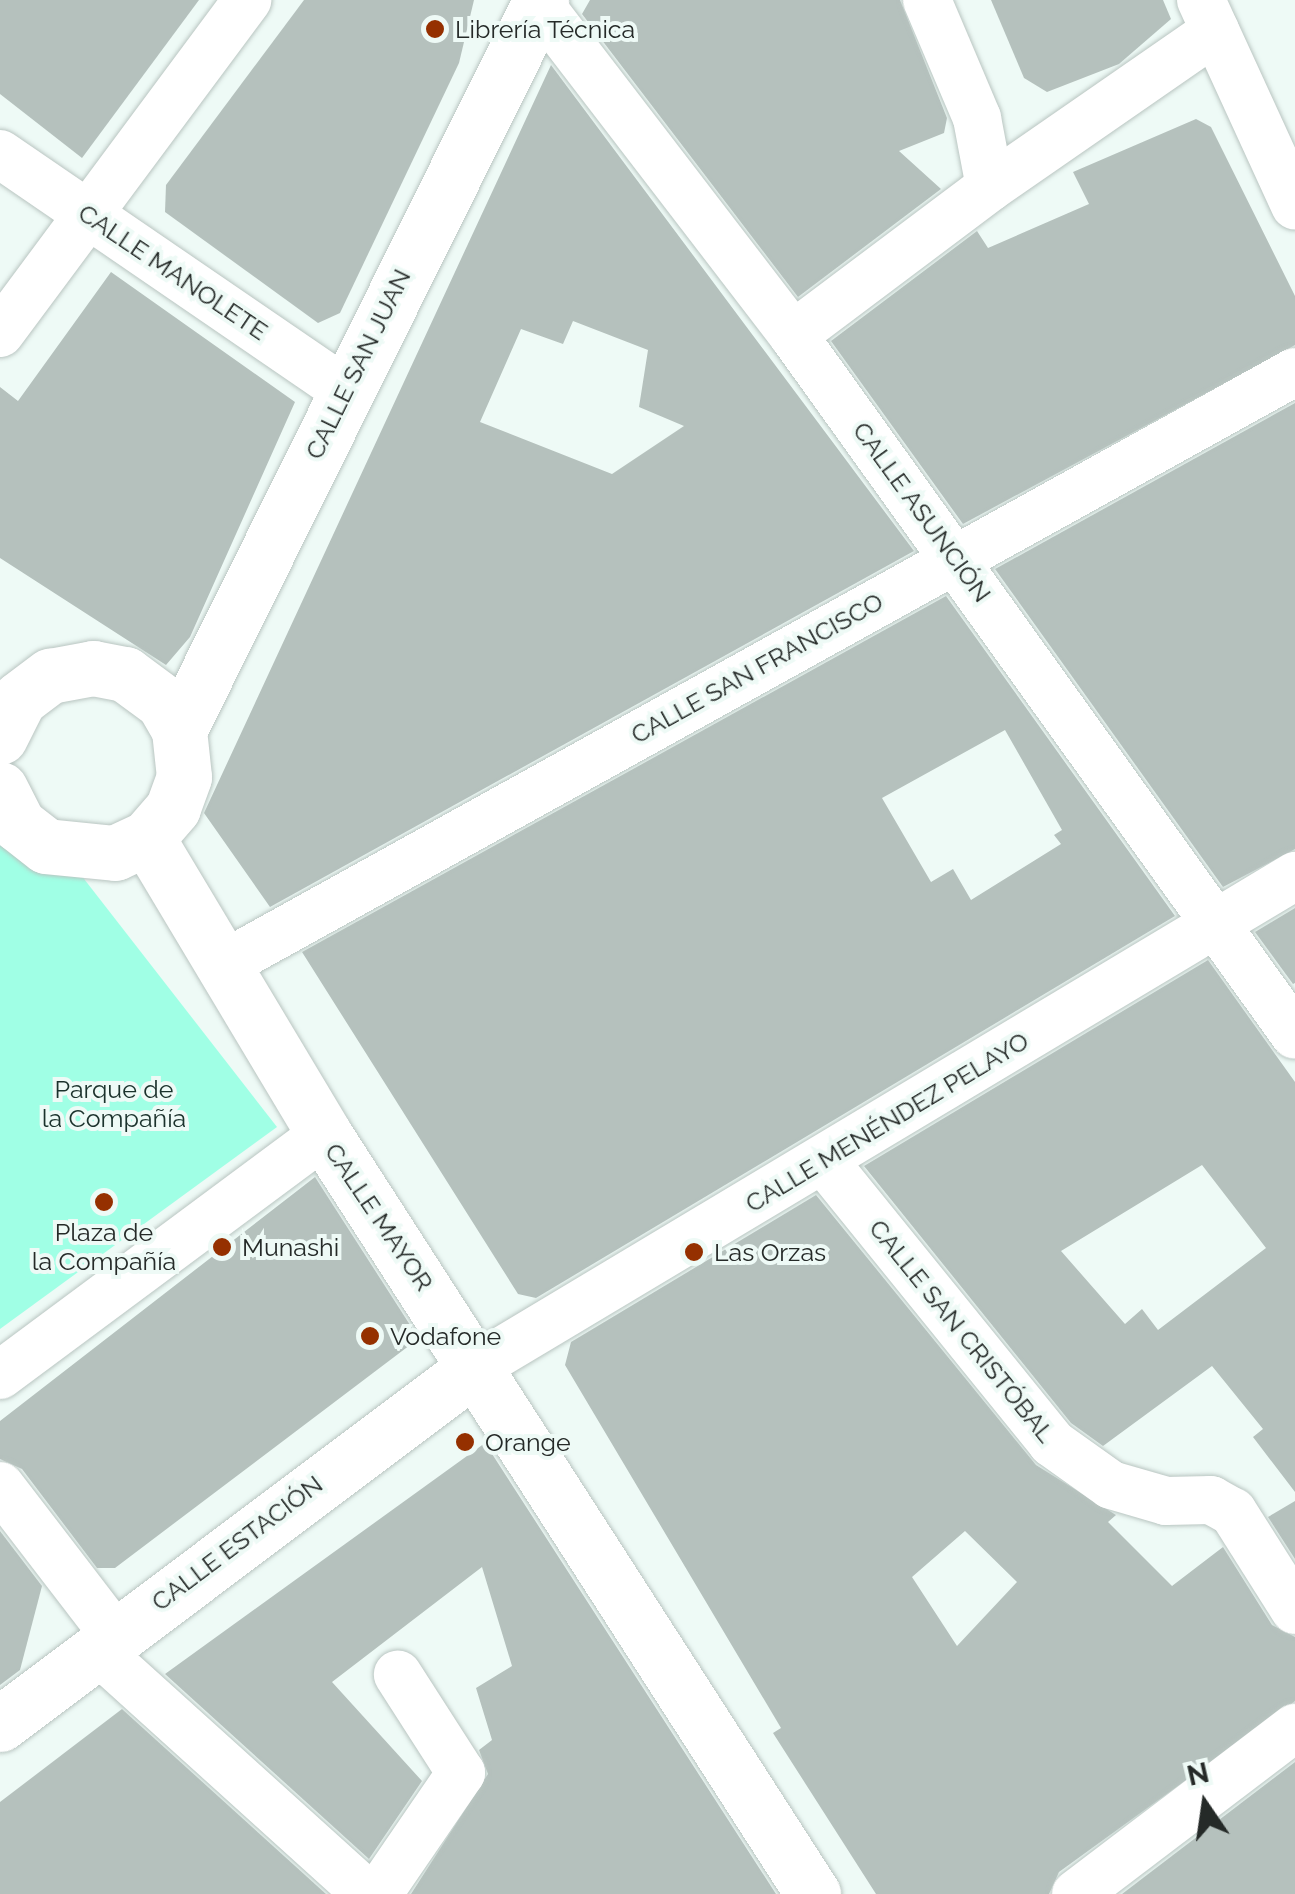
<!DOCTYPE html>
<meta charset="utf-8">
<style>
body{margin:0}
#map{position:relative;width:1295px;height:1894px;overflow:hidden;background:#eefaf6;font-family:Raleway,sans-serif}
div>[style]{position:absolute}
.green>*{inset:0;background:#a0ffe5}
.building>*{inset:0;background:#b5c1bd}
.roads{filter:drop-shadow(0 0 2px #b9c5c1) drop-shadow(0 0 2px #b9c5c1)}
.minor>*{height:48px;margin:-24px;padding:0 24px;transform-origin:24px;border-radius:24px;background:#fff}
.major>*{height:55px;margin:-27.5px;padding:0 27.5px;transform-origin:27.5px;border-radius:27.5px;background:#fff}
.dots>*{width:28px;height:28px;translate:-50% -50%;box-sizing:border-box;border:5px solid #eefaf6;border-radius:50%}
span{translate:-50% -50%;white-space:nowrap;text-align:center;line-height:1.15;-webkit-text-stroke:8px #eefaf6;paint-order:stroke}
.poi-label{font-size:25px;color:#252a28}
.left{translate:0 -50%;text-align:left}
.street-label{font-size:25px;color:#252a28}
.park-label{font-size:25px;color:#1b322c}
.north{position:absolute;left:1155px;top:1754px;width:100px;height:100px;-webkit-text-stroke:8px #eefaf6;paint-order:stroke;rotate:347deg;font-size:28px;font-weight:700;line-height:40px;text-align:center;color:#252a28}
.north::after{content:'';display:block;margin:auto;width:35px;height:45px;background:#252a28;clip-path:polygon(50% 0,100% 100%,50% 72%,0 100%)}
</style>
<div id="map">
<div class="green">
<i style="clip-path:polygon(0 831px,74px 866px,277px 1127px,0 1329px)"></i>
</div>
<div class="building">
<i style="clip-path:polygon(0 0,199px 0,82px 158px,0 94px)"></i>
<i style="clip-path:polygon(304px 0,474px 0,459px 63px,340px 313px,318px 323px,165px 212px,166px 185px)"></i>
<i style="clip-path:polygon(590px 0,900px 0,947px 118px,944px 133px,899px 151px,941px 189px,798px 297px,582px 14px)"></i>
<i style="clip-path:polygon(991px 0,1163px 0,1171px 19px,1119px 64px,1047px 92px,1024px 78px)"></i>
<i style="clip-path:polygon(evenodd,551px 65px,914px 551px,270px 907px,204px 813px,551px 65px,573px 321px,648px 350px,639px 407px,684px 426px,612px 474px,480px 422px,521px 329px,563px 344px,573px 321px)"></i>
<i style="clip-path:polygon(1196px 119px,1211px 127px,1295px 296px,1295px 345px,963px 524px,831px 341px,977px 231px,988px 248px,1089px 204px,1073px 172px)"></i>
<i style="clip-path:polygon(111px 272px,295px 402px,190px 637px,166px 665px,0 558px,0 387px,18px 401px)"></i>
<i style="clip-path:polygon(1295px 403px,1295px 849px,1223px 887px,995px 569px)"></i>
<i style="clip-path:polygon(evenodd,946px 596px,1175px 916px,536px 1298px,518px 1294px,302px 952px,946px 596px,1005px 730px,1062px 830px,1054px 835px,1061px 844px,971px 900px,953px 869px,931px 882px,882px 798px,1005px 730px)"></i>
<i style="clip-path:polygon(1295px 908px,1295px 983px,1293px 984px,1255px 932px)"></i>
<i style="clip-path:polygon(evenodd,1208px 960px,1295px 1082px,1295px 1492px,1253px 1437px,1263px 1429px,1212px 1366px,1103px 1446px,1071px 1423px,864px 1166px,1208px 960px,1202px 1165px,1266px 1248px,1158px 1330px,1142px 1309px,1125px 1324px,1061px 1251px,1202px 1165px)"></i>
<i style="clip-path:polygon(315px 1177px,412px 1328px,410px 1345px,115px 1568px,97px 1568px,22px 1469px,0 1459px,0 1421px)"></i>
<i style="clip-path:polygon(evenodd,816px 1195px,1036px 1465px,1116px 1515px,1108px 1522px,1172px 1586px,1223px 1547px,1272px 1625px,1295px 1637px,1295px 1701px,1059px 1872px,1049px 1894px,876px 1894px,773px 1733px,781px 1728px,565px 1365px,571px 1342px,816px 1195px,965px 1531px,1017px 1582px,957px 1646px,912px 1577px,965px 1531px)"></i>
<i style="clip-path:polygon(485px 1443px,776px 1894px,411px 1894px,488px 1774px,479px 1750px,492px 1740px,476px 1688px,512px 1666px,482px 1567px,332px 1682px,422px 1781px,369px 1859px,165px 1674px)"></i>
<i style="clip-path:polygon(1295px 1501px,1295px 1559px,1268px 1517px)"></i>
<i style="clip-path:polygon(0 1531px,42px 1586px,20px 1670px,0 1685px)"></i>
<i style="clip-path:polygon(122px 1709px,326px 1894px,0 1894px,0 1802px)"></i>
<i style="clip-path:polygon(1295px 1762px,1295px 1894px,1122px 1894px)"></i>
</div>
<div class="roads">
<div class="minor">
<i style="left:536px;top:0;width:422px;rotate:52.5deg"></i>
<i style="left:793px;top:335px;width:861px;rotate:54.35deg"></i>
<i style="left:1201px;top:0;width:226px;rotate:65.4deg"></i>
<i style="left:0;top:154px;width:418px;rotate:34.4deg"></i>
<i style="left:990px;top:187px;width:274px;rotate:-34.7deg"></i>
<i style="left:0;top:333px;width:415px;rotate:-53.4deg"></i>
<i style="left:793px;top:335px;width:246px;rotate:-36.9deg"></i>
<i style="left:990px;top:187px;width:70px;rotate:-100.7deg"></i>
<i style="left:977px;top:118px;width:128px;rotate:-113deg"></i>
<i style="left:221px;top:966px;width:1227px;rotate:-28.95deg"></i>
<i style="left:824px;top:1161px;width:363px;rotate:51deg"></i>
<i style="left:1052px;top:1443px;width:72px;rotate:35.4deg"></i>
<i style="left:1111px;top:1485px;width:57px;rotate:16.2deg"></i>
<i style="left:1166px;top:1501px;width:45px;rotate:-1.3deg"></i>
<i style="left:1211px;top:1500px;width:25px;rotate:29deg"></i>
<i style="left:1233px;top:1512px;width:116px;rotate:57.7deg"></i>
<i style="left:477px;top:1366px;width:954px;rotate:-30.92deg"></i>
<i style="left:0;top:1375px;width:404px;rotate:-36.6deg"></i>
<i style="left:0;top:1486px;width:189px;rotate:52.5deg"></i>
<i style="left:98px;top:1651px;width:363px;rotate:42.1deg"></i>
<i style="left:378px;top:1894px;width:147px;rotate:-55.6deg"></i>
<i style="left:461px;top:1773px;width:117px;rotate:-122.7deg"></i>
<i style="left:1076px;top:1894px;width:275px;rotate:-37.2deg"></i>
</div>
<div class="major">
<i style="left:179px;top:730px;width:815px;rotate:-63.62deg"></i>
<i style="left:0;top:737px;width:42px;rotate:-63.4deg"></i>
<i style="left:19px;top:699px;width:39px;rotate:-37deg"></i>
<i style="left:50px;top:676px;width:44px;rotate:-10.5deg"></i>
<i style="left:93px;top:668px;width:33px;rotate:11deg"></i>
<i style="left:125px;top:674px;width:47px;rotate:36.4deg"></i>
<i style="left:163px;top:702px;width:32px;rotate:60deg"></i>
<i style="left:179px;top:730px;width:47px;rotate:83.9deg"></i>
<i style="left:184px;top:777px;width:33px;rotate:110deg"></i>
<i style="left:173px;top:808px;width:40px;rotate:131deg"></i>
<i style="left:147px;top:838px;width:35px;rotate:155deg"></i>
<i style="left:115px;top:853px;width:69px;rotate:-174.2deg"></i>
<i style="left:46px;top:846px;width:36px;rotate:-142deg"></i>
<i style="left:18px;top:824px;width:39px;rotate:-117deg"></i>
<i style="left:147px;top:838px;width:345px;rotate:59.1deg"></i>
<i style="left:324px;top:1134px;width:904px;rotate:57.24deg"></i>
<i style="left:0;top:1724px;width:596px;rotate:-36.89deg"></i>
</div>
</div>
<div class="dots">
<i style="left:435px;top:29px;background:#953000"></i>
<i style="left:104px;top:1202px;background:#953000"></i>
<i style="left:222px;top:1247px;background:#953000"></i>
<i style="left:694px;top:1252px;background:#953000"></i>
<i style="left:370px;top:1336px;background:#953000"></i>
<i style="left:465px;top:1442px;background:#953000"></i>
</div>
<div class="poi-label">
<span class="left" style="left:455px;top:29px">Librería Técnica</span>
<span style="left:104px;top:1247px">Plaza de<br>la Compañía</span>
<span class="left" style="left:242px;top:1247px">Munashi</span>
<span class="left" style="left:714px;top:1252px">Las Orzas</span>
<span class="left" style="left:390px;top:1336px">Vodafone</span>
<span class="left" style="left:485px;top:1442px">Orange</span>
</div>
<div class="street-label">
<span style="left:173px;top:272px;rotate:34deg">CALLE MANOLETE</span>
<span style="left:358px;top:364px;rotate:-64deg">CALLE SAN JUAN</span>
<span style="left:922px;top:512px;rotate:54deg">CALLE ASUNCIÓN</span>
<span style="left:757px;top:668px;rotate:-29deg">CALLE SAN FRANCISCO</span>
<span style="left:887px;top:1122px;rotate:-31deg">CALLE MENÉNDEZ PELAYO</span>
<span style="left:379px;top:1217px;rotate:56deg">CALLE MAYOR</span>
<span style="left:962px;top:1331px;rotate:51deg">CALLE SAN CRISTÓBAL</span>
<span style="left:237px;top:1543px;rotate:-37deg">CALLE ESTACIÓN</span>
</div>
<div class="park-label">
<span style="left:114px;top:1104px">Parque de<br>la Compañía</span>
</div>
<div class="north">N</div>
</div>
